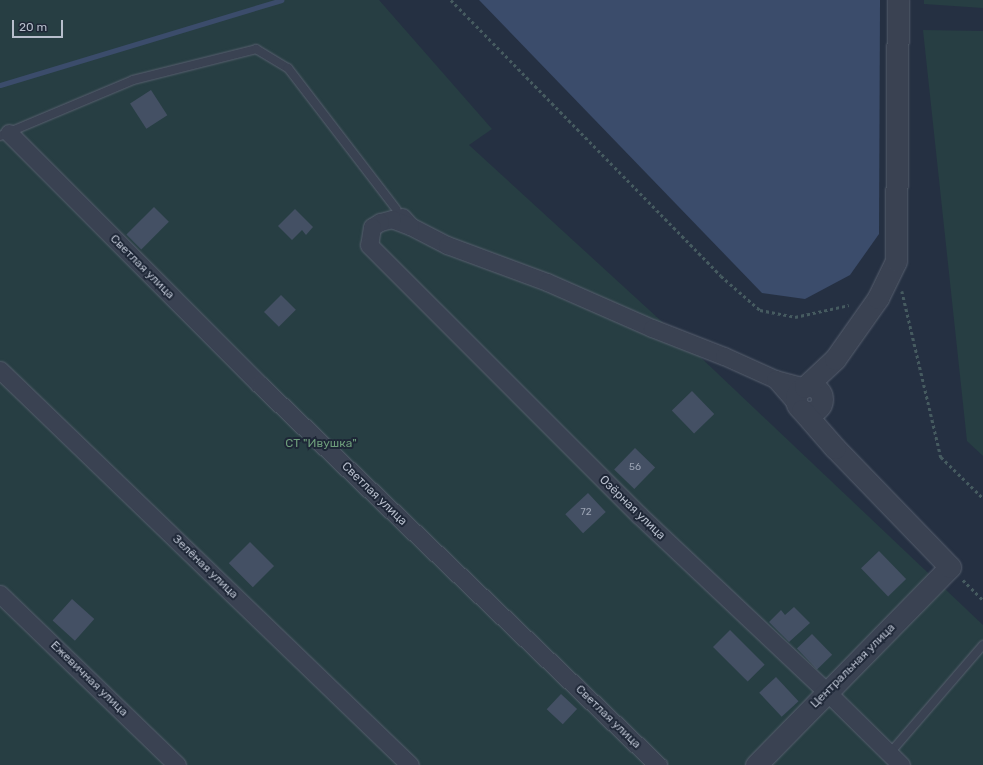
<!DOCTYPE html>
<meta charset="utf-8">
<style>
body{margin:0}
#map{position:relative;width:983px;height:765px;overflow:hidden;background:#253042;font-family:Rubik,sans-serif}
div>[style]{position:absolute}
.green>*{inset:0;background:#273e43}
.water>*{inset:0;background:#3b4c6b}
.stream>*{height:5px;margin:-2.5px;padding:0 2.5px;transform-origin:2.5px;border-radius:2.5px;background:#3b4c6b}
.building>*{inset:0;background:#445064;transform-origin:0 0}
.path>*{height:2.5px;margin-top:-1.25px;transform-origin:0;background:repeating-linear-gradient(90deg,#465b60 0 3px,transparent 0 6px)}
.roads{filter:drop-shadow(0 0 1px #58606f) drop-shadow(0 0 1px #58606f)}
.service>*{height:8px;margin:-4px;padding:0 4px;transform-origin:4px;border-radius:4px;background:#3a4252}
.minor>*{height:17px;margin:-8.5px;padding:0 8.5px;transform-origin:8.5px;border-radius:8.5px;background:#3a4252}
.tertiary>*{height:21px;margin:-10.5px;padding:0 10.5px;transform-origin:10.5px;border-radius:10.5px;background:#3a4252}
.tertiary>.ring{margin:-10.5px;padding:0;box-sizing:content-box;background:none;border:21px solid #3a4252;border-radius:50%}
span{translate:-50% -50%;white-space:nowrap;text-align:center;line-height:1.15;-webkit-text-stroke:4px #1e2737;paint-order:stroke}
.number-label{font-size:10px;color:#9aa2b2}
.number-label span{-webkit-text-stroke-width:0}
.street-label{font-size:12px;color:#b7becc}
.park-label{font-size:12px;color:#6d9d7b}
.scale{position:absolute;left:12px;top:20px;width:51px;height:18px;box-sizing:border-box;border:2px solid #b7becc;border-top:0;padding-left:5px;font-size:12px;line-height:14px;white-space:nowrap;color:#b7becc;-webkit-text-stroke:3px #1e2737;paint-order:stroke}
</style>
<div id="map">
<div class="green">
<i style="clip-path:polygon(0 0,379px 0,492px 129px,469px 145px,695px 352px,983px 625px,983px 765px,0 765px)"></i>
<i style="clip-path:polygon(924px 0,983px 0,983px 8px,924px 4px)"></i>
<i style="clip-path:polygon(923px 30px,983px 31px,983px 456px,967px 441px)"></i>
</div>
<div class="water">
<i style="clip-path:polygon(479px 0,880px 0,879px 234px,850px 275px,805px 299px,762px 293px)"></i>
</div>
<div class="stream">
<i style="left:0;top:85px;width:294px;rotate:-16.8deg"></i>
</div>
<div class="building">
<i style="left:151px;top:90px;width:30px;height:25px;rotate:57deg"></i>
<i style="left:154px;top:207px;width:21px;height:39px;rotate:45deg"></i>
<i style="clip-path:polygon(295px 209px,313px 227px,306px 235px,302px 230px,292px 240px,278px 226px)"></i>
<i style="left:281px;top:295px;width:21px;height:24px;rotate:45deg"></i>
<i style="left:692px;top:391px;width:32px;height:28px;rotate:46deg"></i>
<i style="left:635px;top:448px;width:28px;height:30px;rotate:44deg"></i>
<i style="left:588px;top:493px;width:26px;height:31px;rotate:47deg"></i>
<i style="left:250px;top:542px;width:34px;height:30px;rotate:45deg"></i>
<i style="left:879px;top:551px;width:39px;height:25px;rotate:46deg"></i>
<i style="left:72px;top:599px;width:30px;height:29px;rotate:42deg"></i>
<i style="clip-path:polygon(794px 607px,810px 623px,789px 642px,769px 622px,781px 610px,785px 615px)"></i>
<i style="left:730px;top:630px;width:49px;height:24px;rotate:45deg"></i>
<i style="left:812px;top:634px;width:29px;height:21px;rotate:46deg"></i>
<i style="left:776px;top:677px;width:33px;height:23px;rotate:47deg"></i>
<i style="left:561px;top:694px;width:22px;height:21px;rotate:43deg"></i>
</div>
<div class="path">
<i style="left:451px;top:0;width:386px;rotate:45.6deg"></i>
<i style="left:721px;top:276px;width:52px;rotate:41.1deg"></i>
<i style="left:760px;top:310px;width:36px;rotate:11deg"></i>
<i style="left:795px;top:317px;width:55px;rotate:-12.5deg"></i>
<i style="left:902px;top:291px;width:171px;rotate:76.8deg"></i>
<i style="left:941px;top:457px;width:59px;rotate:44.3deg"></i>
<i style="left:963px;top:580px;width:28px;rotate:45deg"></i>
</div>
<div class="roads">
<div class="service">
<i style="left:0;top:136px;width:144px;rotate:-22.8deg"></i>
<i style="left:133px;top:80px;width:127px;rotate:-14.1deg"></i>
<i style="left:256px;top:49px;width:37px;rotate:31deg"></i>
<i style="left:288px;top:68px;width:178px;rotate:52.5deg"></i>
<i style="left:889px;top:754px;width:144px;rotate:-49.2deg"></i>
</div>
<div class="minor">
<i style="left:9px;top:133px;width:354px;rotate:45.1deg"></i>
<i style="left:259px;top:384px;width:552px;rotate:43.68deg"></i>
<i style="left:402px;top:217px;width:12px;rotate:48deg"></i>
<i style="left:410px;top:226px;width:42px;rotate:27.2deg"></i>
<i style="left:447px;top:245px;width:107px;rotate:20.3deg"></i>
<i style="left:547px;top:282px;width:115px;rotate:23.7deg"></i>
<i style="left:652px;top:328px;width:77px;rotate:21.3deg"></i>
<i style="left:724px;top:356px;width:56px;rotate:24.3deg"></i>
<i style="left:775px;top:379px;width:31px;rotate:15deg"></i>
<i style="left:410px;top:226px;width:19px;rotate:-159deg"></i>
<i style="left:392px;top:219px;width:12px;rotate:166deg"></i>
<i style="left:380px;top:222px;width:9px;rotate:148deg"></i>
<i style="left:372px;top:227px;width:18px;rotate:99deg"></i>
<i style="left:369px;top:245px;width:382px;rotate:45deg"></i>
<i style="left:639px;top:515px;width:258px;rotate:43.3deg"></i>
<i style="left:827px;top:692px;width:104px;rotate:44.6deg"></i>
<i style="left:0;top:370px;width:569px;rotate:43.93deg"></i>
<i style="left:775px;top:379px;width:37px;rotate:49deg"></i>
<i style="left:0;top:594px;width:246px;rotate:44deg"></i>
</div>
<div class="tertiary">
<i class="ring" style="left:796px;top:386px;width:5px;height:5px"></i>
<i style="left:805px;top:387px;width:41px;rotate:-43deg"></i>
<i style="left:835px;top:359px;width:75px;rotate:-54.8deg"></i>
<i style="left:878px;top:298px;width:41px;rotate:-64.1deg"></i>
<i style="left:896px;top:261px;width:261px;rotate:-89.6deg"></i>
<i style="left:756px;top:765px;width:277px;rotate:-45.6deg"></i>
<i style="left:950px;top:567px;width:165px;rotate:-134deg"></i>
<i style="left:835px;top:448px;width:50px;rotate:-131deg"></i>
</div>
</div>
<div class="number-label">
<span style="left:635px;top:468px">56</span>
<span style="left:586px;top:513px">72</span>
</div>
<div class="street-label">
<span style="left:142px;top:267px;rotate:45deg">Светлая улица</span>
<span style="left:374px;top:494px;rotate:44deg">Светлая улица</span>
<span style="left:632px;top:508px;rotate:44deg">Озёрная улица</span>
<span style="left:205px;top:567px;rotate:44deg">Зелёная улица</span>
<span style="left:853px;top:666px;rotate:-45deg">Центральная улица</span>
<span style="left:89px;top:679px;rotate:44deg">Ежевичная улица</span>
<span style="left:608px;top:717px;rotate:44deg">Светлая улица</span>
</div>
<div class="park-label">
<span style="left:321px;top:444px">СТ "Ивушка"</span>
</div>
<div class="scale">20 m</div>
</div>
